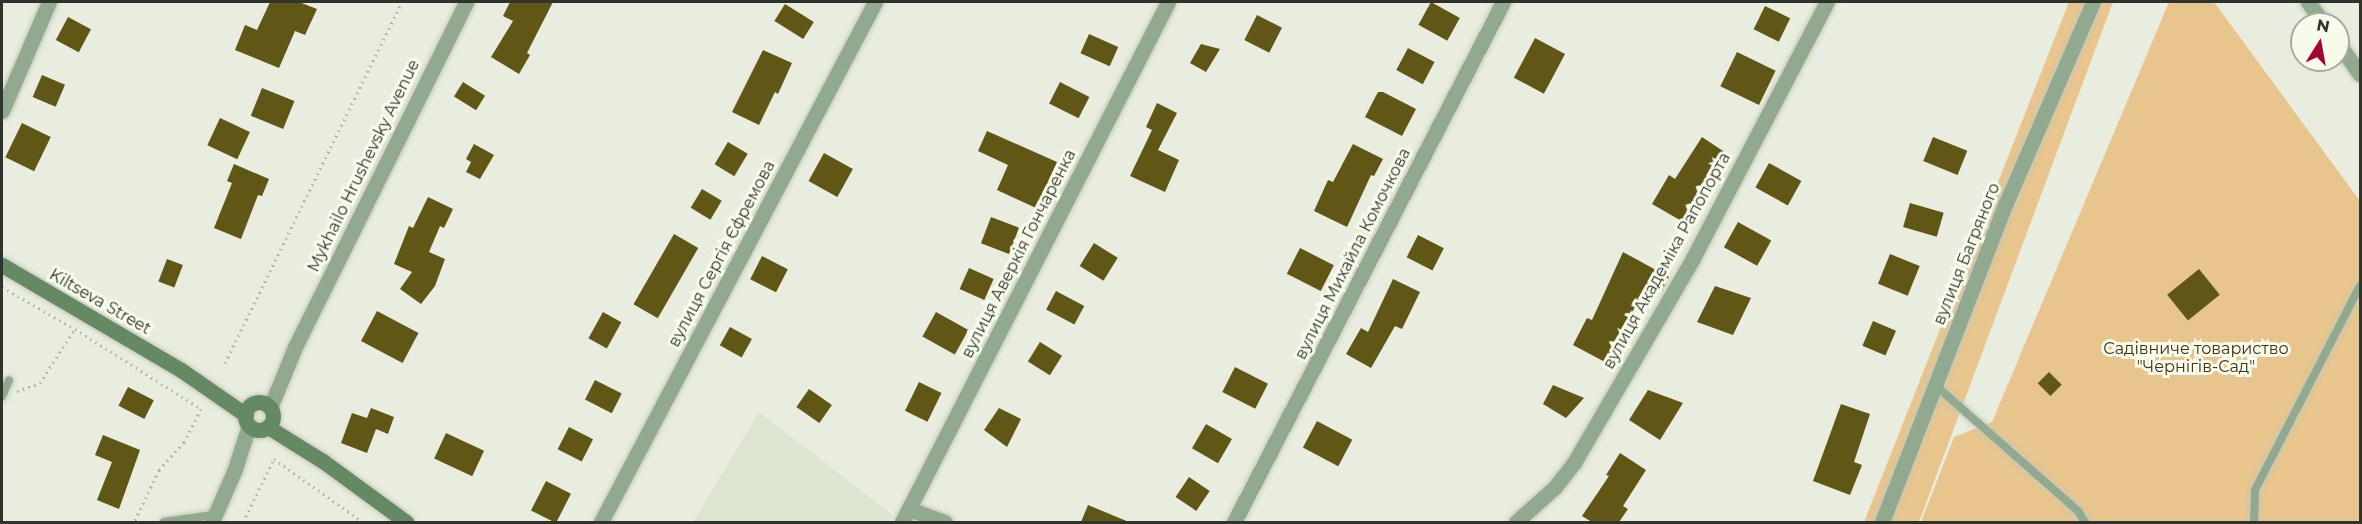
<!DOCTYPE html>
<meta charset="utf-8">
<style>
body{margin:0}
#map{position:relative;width:2362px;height:524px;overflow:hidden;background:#e9eddf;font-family:Montserrat,sans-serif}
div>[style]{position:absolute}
.built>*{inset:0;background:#dde4cf}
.green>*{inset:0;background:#e8c58c}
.building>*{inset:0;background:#605615;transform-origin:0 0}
.path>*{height:3px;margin-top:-1.5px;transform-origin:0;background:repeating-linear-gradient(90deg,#aeb2a7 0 1.5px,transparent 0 6px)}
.roads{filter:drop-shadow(0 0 2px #c4c8bb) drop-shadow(0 0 2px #c4c8bb)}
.service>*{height:8px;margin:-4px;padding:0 4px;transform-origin:4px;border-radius:4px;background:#91a98e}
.minor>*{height:15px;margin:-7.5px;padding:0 7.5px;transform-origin:7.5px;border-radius:7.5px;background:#91a98e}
.tertiary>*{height:15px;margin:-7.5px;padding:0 7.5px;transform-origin:7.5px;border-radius:7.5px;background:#91a98e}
.secondary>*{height:15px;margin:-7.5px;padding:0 7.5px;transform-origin:7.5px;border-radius:7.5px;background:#658962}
.secondary>.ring{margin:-7.5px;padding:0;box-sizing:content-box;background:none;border:15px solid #658962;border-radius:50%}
span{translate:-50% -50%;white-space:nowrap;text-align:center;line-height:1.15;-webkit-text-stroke:6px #f6fbec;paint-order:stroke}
.street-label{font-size:16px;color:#30322d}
.park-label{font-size:16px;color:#423010}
.frame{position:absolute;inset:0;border:3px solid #30322d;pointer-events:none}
.north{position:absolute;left:2290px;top:12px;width:60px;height:60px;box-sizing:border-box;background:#f6fbec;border:2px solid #a7aba0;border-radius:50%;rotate:11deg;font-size:16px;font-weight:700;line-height:24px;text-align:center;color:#30322d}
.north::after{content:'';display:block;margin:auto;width:21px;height:27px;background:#a30533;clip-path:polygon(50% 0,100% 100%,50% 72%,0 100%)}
</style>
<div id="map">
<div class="built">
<i style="clip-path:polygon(759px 412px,893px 515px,889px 522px,693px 522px)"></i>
</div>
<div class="green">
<i style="clip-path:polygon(2069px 2px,2113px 2px,1919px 522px,1864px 522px)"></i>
<i style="clip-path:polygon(2169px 2px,2214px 2px,2360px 201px,2360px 522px,1921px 522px,1954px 437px,1992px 422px)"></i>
</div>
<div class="building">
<i style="clip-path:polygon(270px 2px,299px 2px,317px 9px,305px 35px,295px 31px,279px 68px,235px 50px,245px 25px,257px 30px)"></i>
<i style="clip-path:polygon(510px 2px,553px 2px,527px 53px,530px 55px,519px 74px,491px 57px,513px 21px,503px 16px)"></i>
<i style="left:1431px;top:2px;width:33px;height:26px;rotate:29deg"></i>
<i style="left:785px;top:4px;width:34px;height:20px;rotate:32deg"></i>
<i style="left:1765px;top:6px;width:28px;height:26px;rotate:26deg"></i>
<i style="left:1257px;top:15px;width:28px;height:28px;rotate:27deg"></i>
<i style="left:68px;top:17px;width:26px;height:26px;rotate:28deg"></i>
<i style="left:1089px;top:34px;width:32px;height:21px;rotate:24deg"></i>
<i style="left:1535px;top:38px;width:34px;height:45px;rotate:28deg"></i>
<i style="clip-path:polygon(1201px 44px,1220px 49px,1206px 72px,1190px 63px)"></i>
<i style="left:1408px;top:48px;width:30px;height:25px;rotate:28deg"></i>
<i style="clip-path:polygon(763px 50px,792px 63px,778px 94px,775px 92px,759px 125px,732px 112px)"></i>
<i style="left:1737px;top:52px;width:43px;height:38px;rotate:26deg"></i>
<i style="left:42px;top:75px;width:25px;height:24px;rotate:23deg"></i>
<i style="left:463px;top:82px;width:26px;height:17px;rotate:32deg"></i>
<i style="left:1060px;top:82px;width:33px;height:24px;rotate:27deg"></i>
<i style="left:262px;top:88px;width:35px;height:30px;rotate:22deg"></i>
<i style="clip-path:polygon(1378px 92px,1383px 92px,1416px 109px,1402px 136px,1365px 117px)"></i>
<i style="clip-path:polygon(1157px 103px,1177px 113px,1158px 150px,1179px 160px,1165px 192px,1130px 176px,1152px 130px,1146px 127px)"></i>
<i style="left:220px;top:118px;width:33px;height:30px;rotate:25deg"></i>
<i style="left:22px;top:123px;width:32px;height:38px;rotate:26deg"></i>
<i style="clip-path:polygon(987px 131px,1057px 162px,1036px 208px,997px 190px,1008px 165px,978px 151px)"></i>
<i style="clip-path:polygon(1702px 137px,1726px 153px,1699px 193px,1701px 195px,1685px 223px,1652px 204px,1669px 175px,1675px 179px)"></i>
<i style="left:1933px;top:137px;width:37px;height:26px;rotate:22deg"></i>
<i style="left:728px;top:142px;width:23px;height:26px;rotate:31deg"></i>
<i style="clip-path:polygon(474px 144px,494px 155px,480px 179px,466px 172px,471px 162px,466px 159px)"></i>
<i style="clip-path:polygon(1353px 144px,1383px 159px,1374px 176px,1371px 175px,1347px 227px,1314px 211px,1328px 180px,1333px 182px)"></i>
<i style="left:824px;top:153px;width:33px;height:32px;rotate:29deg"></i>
<i style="left:1769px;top:163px;width:37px;height:28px;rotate:29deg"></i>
<i style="clip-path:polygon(234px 164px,269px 179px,262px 196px,258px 195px,241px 239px,214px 228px,232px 183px,227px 181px)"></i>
<i style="left:702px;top:189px;width:23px;height:22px;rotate:31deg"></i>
<i style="clip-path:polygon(428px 197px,453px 209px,444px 228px,440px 226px,429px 252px,445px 259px,435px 286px,421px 304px,400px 289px,412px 272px,394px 264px,409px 226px,413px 228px)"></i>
<i style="left:1910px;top:203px;width:35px;height:25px;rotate:16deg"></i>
<i style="left:991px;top:217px;width:30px;height:28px;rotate:21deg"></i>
<i style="left:1738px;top:222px;width:38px;height:29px;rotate:29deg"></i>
<i style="left:674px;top:234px;width:28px;height:81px;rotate:30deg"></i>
<i style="left:1418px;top:235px;width:29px;height:25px;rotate:27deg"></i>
<i style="left:1094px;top:243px;width:28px;height:27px;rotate:32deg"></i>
<i style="left:1300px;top:248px;width:38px;height:29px;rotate:27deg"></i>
<i style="clip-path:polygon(1623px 252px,1669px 277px,1662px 291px,1648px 283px,1605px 362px,1573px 345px,1587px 318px,1592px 320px)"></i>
<i style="left:1890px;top:254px;width:32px;height:32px;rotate:22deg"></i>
<i style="left:762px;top:256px;width:29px;height:26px;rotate:27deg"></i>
<i style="left:167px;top:259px;width:17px;height:24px;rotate:21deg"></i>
<i style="left:969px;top:268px;width:27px;height:23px;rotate:24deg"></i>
<i style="left:2199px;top:269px;width:33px;height:41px;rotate:51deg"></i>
<i style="clip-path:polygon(1393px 279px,1420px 292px,1402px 329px,1395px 326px,1371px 368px,1346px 354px,1361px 328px,1368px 332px)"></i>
<i style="clip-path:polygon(1715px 286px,1751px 298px,1733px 335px,1697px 322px)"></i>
<i style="left:1056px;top:291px;width:32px;height:21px;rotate:28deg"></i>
<i style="left:377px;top:311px;width:47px;height:34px;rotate:28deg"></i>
<i style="left:603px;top:312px;width:21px;height:30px;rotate:29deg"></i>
<i style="left:936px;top:312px;width:37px;height:28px;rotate:29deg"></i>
<i style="left:1873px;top:321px;width:25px;height:27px;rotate:23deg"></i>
<i style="left:730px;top:327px;width:25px;height:21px;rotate:29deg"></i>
<i style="left:1040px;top:342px;width:26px;height:23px;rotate:32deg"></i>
<i style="left:1235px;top:367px;width:37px;height:28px;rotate:27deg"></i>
<i style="left:2049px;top:372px;width:18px;height:16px;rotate:45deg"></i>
<i style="left:595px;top:380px;width:30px;height:22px;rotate:27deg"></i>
<i style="left:919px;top:382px;width:25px;height:32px;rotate:26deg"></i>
<i style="clip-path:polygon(1553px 385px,1584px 398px,1566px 418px,1543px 404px)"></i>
<i style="left:128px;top:387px;width:29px;height:21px;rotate:27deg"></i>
<i style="left:809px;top:389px;width:28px;height:22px;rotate:35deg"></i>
<i style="clip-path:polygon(1648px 390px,1683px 403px,1660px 440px,1629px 420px)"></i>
<i style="clip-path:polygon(1841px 404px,1870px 414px,1854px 462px,1862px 465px,1850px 495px,1813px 481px)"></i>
<i style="clip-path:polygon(371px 408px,394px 417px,388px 434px,376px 429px,367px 453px,341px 443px,352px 413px,367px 418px)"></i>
<i style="clip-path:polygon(999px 408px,1021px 419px,1007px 447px,984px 430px)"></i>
<i style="left:1317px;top:421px;width:40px;height:30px;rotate:28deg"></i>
<i style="left:1206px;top:424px;width:30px;height:28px;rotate:30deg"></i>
<i style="left:569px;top:427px;width:27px;height:25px;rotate:27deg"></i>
<i style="left:446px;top:433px;width:42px;height:28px;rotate:25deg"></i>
<i style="clip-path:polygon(103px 435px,140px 450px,119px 509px,97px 500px,112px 462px,95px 455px)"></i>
<i style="clip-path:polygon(1620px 453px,1646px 470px,1623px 506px,1628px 509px,1619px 522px,1592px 522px,1582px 516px,1609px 476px,1606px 475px)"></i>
<i style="left:1189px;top:477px;width:25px;height:24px;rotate:34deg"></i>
<i style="left:546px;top:481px;width:28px;height:33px;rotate:27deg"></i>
<i style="clip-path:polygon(1088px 505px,1129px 522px,1081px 522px)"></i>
</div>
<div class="path">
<i style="left:2px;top:287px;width:84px;rotate:29.9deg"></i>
<i style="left:75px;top:329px;width:149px;rotate:32.4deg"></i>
<i style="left:201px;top:409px;width:37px;rotate:117deg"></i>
<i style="left:184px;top:442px;width:38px;rotate:132deg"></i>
<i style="left:159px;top:470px;width:58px;rotate:115.7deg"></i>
<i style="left:225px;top:363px;width:402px;rotate:-63.9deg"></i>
<i style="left:17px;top:391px;width:24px;rotate:-19deg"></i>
<i style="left:40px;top:383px;width:64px;rotate:-57.1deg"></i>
<i style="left:243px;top:522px;width:70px;rotate:-63.8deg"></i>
<i style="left:274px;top:459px;width:109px;rotate:35.3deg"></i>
</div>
<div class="roads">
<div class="service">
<i style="left:1935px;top:385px;width:191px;rotate:41.4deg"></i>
<i style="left:2078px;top:511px;width:13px;rotate:58deg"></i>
<i style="left:2px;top:396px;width:17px;rotate:-66deg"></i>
<i style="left:164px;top:522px;width:50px;rotate:-8deg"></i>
<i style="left:2254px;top:522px;width:32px;rotate:-88deg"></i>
<i style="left:2255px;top:490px;width:229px;rotate:-62.8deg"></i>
</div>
<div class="minor">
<i style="left:2308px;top:2px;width:27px;rotate:54deg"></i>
<i style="left:2338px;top:43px;width:38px;rotate:55deg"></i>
<i style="left:2px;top:111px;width:119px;rotate:-66.7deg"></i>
<i style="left:909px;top:509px;width:38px;rotate:20deg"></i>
<i style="left:601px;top:522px;width:588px;rotate:-62.21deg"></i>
<i style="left:902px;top:522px;width:584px;rotate:-62.91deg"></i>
<i style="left:1234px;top:522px;width:585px;rotate:-62.65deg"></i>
<i style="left:1516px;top:522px;width:52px;rotate:-41.9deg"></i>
<i style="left:1555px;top:487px;width:33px;rotate:-52deg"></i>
<i style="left:1575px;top:461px;width:235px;rotate:-59.8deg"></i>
<i style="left:1693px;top:258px;width:289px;rotate:-62.4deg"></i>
<i style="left:1882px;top:522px;width:342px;rotate:-68.8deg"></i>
<i style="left:2006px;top:203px;width:219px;rotate:-66.6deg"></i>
</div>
<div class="tertiary">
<i style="left:270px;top:408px;width:66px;rotate:-67.7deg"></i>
<i style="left:295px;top:347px;width:385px;rotate:-63.6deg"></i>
<i style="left:212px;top:522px;width:58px;rotate:-66.5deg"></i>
<i style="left:235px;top:469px;width:46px;rotate:-72.3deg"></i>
</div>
<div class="secondary">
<i style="left:2px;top:265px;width:208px;rotate:30.4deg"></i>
<i style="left:181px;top:370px;width:79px;rotate:34.7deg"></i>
<i class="ring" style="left:245px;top:402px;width:13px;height:13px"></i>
<i style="left:268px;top:427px;width:66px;rotate:32deg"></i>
<i style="left:324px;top:462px;width:102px;rotate:36.2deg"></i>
</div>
</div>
<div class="street-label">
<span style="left:364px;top:166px;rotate:-64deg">Mykhailo Hrushevsky Avenue</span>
<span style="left:722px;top:254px;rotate:-62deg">вулиця Сергія Єфремова</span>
<span style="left:1019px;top:254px;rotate:-63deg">вулиця Аверкія Гончаренка</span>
<span style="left:1353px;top:254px;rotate:-63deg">вулиця Михайла Комочкова</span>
<span style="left:1967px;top:254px;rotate:-68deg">вулиця Багряного</span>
<span style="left:1667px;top:261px;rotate:-61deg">вулиця Академіка Рапопорта</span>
<span style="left:100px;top:302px;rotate:30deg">Kiltseva Street</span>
</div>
<div class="park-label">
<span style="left:2196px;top:358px">Садівниче товариство<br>"Чернігів-Сад"</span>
</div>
<div class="frame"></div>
<div class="north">N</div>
</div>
